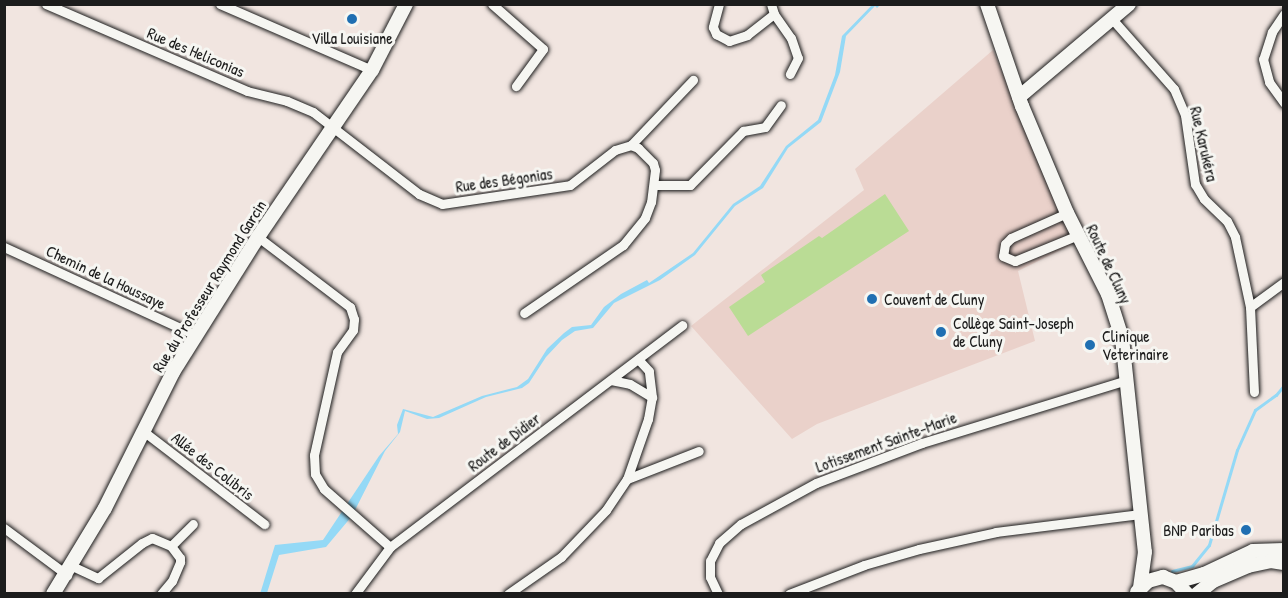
<!DOCTYPE html>
<meta charset="utf-8">
<style>
body{margin:0}
#map{position:relative;width:1288px;height:598px;overflow:hidden;background:#f1e5e0;font-family:"Patrick Hand",sans-serif}
div>[style]{position:absolute}
.built>*{inset:0;background:#ead1ca}
.green>*{inset:0;background:#badc95}
.water>*{inset:0;background:#94d9f6}
.stream>*{height:3px;margin:-1.5px;padding:0 1.5px;transform-origin:1.5px;border-radius:1.5px;background:#94d9f6}
.roads{filter:drop-shadow(0 0 2px #1c1c1c) drop-shadow(0 0 2px #1c1c1c)}
.street>*{height:9px;margin:-4.5px;padding:0 4.5px;transform-origin:4.5px;border-radius:4.5px;background:#f6f6f2}
.secondary>*{height:14px;margin:-7px;padding:0 7px;transform-origin:7px;border-radius:7px;background:#f6f6f2}
.dots>*{width:16px;height:16px;translate:-50% -50%;box-sizing:border-box;border:3px solid #f6f6f2;border-radius:50%}
span{translate:-50% -50%;white-space:nowrap;text-align:center;line-height:1.15;-webkit-text-stroke:6px #f6f6f2;paint-order:stroke}
.poi-label{font-size:16px;color:#1c1c1c}
.left{translate:0 -50%;text-align:left}
.right{translate:-100% -50%;text-align:right}
.street-label{font-size:16px;color:#1c1c1c}
.frame{position:absolute;inset:0;border:6px solid #1c1c1c;pointer-events:none}
</style>
<div id="map">
<div class="built">
<i style="clip-path:polygon(993px 50px,1073px 244px,1018px 271px,1035px 341px,817px 424px,792px 439px,691px 326px,864px 190px,855px 169px)"></i>
</div>
<div class="green">
<i style="clip-path:polygon(885px 194px,909px 231px,748px 336px,729px 307px,765px 282px,761px 275px,819px 236px,822px 238px)"></i>
</div>
<div class="water">
<i style="clip-path:polygon(872px 5px,880px 5px,877px 8px,875px 6px,846px 36px,840px 72px,821px 122px,788px 148px,763px 188px,735px 206px,695px 255px,660px 280px,614px 303px,593px 328px,575px 331px,562px 340px,546px 357px,529px 383px,522px 388px,486px 397px,439px 418px,427px 419px,405px 411px,400px 432px,385px 451px,352px 516px,326px 547px,279px 555px,267px 593px,260px 594px,275px 545px,323px 540px,379px 456px,398px 434px,397px 425px,403px 409px,433px 417px,482px 396px,517px 387px,528px 379px,547px 349px,564px 333px,572px 327px,591px 325px,604px 307px,621px 294px,647px 280px,649px 283px,693px 253px,733px 204px,760px 186px,786px 146px,818px 120px,835px 75px,842px 36px)"></i>
</div>
<div class="stream">
<i style="left:1172px;top:571px;width:21px;rotate:-14deg"></i>
<i style="left:1192px;top:566px;width:27px;rotate:-51deg"></i>
<i style="left:1209px;top:545px;width:99px;rotate:-73.6deg"></i>
<i style="left:1237px;top:450px;width:44px;rotate:-65.8deg"></i>
<i style="left:1255px;top:410px;width:26px;rotate:-36deg"></i>
<i style="left:1276px;top:395px;width:13px;rotate:-51deg"></i>
</div>
<div class="roads">
<div class="street">
<i style="left:46px;top:4px;width:219px;rotate:23.4deg"></i>
<i style="left:247px;top:91px;width:41px;rotate:14deg"></i>
<i style="left:287px;top:101px;width:28px;rotate:23deg"></i>
<i style="left:313px;top:112px;width:134px;rotate:37.7deg"></i>
<i style="left:419px;top:194px;width:25px;rotate:23deg"></i>
<i style="left:442px;top:204px;width:129px;rotate:-8.4deg"></i>
<i style="left:570px;top:185px;width:57px;rotate:-37.9deg"></i>
<i style="left:615px;top:150px;width:17px;rotate:-17deg"></i>
<i style="left:631px;top:145px;width:8px;rotate:23deg"></i>
<i style="left:638px;top:148px;width:21px;rotate:45deg"></i>
<i style="left:653px;top:163px;width:7px;rotate:74deg"></i>
<i style="left:655px;top:170px;width:32px;rotate:97deg"></i>
<i style="left:651px;top:202px;width:17px;rotate:111deg"></i>
<i style="left:645px;top:218px;width:35px;rotate:129deg"></i>
<i style="left:623px;top:245px;width:120px;rotate:145.5deg"></i>
<i style="left:220px;top:4px;width:166px;rotate:23.5deg"></i>
<i style="left:492px;top:4px;width:68px;rotate:41.4deg"></i>
<i style="left:543px;top:49px;width:46px;rotate:126.1deg"></i>
<i style="left:719px;top:4px;width:24px;rotate:105deg"></i>
<i style="left:713px;top:27px;width:8px;rotate:67deg"></i>
<i style="left:716px;top:34px;width:15px;rotate:28deg"></i>
<i style="left:729px;top:41px;width:19px;rotate:-18deg"></i>
<i style="left:747px;top:35px;width:34px;rotate:-38deg"></i>
<i style="left:771px;top:4px;width:10px;rotate:73deg"></i>
<i style="left:774px;top:14px;width:29px;rotate:55deg"></i>
<i style="left:791px;top:38px;width:21px;rotate:71deg"></i>
<i style="left:798px;top:58px;width:18px;rotate:117deg"></i>
<i style="left:1284px;top:14px;width:22px;rotate:124deg"></i>
<i style="left:1272px;top:32px;width:28px;rotate:108deg"></i>
<i style="left:1263px;top:59px;width:24px;rotate:75deg"></i>
<i style="left:1269px;top:82px;width:26px;rotate:54deg"></i>
<i style="left:1113px;top:20px;width:92px;rotate:48.5deg"></i>
<i style="left:1174px;top:89px;width:28px;rotate:67deg"></i>
<i style="left:1185px;top:115px;width:70px;rotate:81.8deg"></i>
<i style="left:1195px;top:184px;width:17px;rotate:59deg"></i>
<i style="left:1204px;top:199px;width:32px;rotate:44deg"></i>
<i style="left:1227px;top:221px;width:18px;rotate:63deg"></i>
<i style="left:1235px;top:237px;width:72px;rotate:77.9deg"></i>
<i style="left:1250px;top:307px;width:85px;rotate:87.3deg"></i>
<i style="left:631px;top:145px;width:90px;rotate:-46.4deg"></i>
<i style="left:654px;top:185px;width:36px"></i>
<i style="left:690px;top:185px;width:76px;rotate:-45.5deg"></i>
<i style="left:743px;top:131px;width:22px;rotate:-10deg"></i>
<i style="left:765px;top:127px;width:27px;rotate:-54deg"></i>
<i style="left:1067px;top:213px;width:61px;rotate:155.9deg"></i>
<i style="left:1011px;top:238px;width:8px;rotate:135deg"></i>
<i style="left:1005px;top:244px;width:12px;rotate:99deg"></i>
<i style="left:1003px;top:256px;width:13px;rotate:23deg"></i>
<i style="left:1015px;top:261px;width:68px;rotate:-22.4deg"></i>
<i style="left:258px;top:237px;width:116px;rotate:37.3deg"></i>
<i style="left:350px;top:307px;width:13px;rotate:72deg"></i>
<i style="left:354px;top:319px;width:11px;rotate:95deg"></i>
<i style="left:353px;top:330px;width:27px;rotate:126deg"></i>
<i style="left:337px;top:352px;width:106px;rotate:102.6deg"></i>
<i style="left:314px;top:455px;width:19px;rotate:87deg"></i>
<i style="left:315px;top:474px;width:17px;rotate:59deg"></i>
<i style="left:324px;top:489px;width:88px;rotate:41.3deg"></i>
<i style="left:4px;top:247px;width:210px;rotate:24.7deg"></i>
<i style="left:1250px;top:307px;width:42px;rotate:-36.3deg"></i>
<i style="left:611px;top:380px;width:19px;rotate:12deg"></i>
<i style="left:630px;top:384px;width:26px;rotate:31deg"></i>
<i style="left:143px;top:431px;width:153px;rotate:37.5deg"></i>
<i style="left:627px;top:479px;width:77px;rotate:-21.3deg"></i>
<i style="left:4px;top:528px;width:79px;rotate:36.7deg"></i>
<i style="left:72px;top:566px;width:29px;rotate:25deg"></i>
<i style="left:98px;top:578px;width:56px;rotate:-38.5deg"></i>
<i style="left:142px;top:543px;width:11px;rotate:-27deg"></i>
<i style="left:152px;top:538px;width:21px;rotate:23deg"></i>
<i style="left:171px;top:546px;width:31px;rotate:-45deg"></i>
<i style="left:161px;top:594px;width:17px;rotate:-50deg"></i>
<i style="left:172px;top:581px;width:21px;rotate:-67deg"></i>
<i style="left:180px;top:562px;width:4px;rotate:-90deg"></i>
<i style="left:180px;top:558px;width:15px;rotate:-127deg"></i>
<i style="left:355px;top:594px;width:59px;rotate:-53.3deg"></i>
<i style="left:390px;top:547px;width:367px;rotate:-37.2deg"></i>
<i style="left:508px;top:594px;width:65px;rotate:-34.9deg"></i>
<i style="left:561px;top:557px;width:65px;rotate:-46.2deg"></i>
<i style="left:606px;top:510px;width:37px;rotate:-56deg"></i>
<i style="left:627px;top:479px;width:64px;rotate:-70.7deg"></i>
<i style="left:648px;top:419px;width:22px;rotate:-80deg"></i>
<i style="left:652px;top:397px;width:26px;rotate:-97deg"></i>
<i style="left:649px;top:371px;width:16px;rotate:-133deg"></i>
<i style="left:718px;top:594px;width:19px;rotate:-115deg"></i>
<i style="left:710px;top:577px;width:16px;rotate:-90deg"></i>
<i style="left:710px;top:561px;width:20px;rotate:-63deg"></i>
<i style="left:719px;top:543px;width:29px;rotate:-41deg"></i>
<i style="left:741px;top:524px;width:85px;rotate:-28.7deg"></i>
<i style="left:816px;top:483px;width:113px;rotate:-20.7deg"></i>
<i style="left:922px;top:443px;width:214px;rotate:-17.1deg"></i>
<i style="left:789px;top:594px;width:80px;rotate:-21.1deg"></i>
<i style="left:864px;top:565px;width:57px;rotate:-16.2deg"></i>
<i style="left:919px;top:549px;width:79px;rotate:-12.4deg"></i>
<i style="left:996px;top:532px;width:145px;rotate:-7.1deg"></i>
</div>
<div class="secondary">
<i style="left:987px;top:4px;width:108px;rotate:71.1deg"></i>
<i style="left:1022px;top:106px;width:116px;rotate:67.2deg"></i>
<i style="left:1067px;top:213px;width:91px;rotate:63.2deg"></i>
<i style="left:1108px;top:294px;width:46px;rotate:72.3deg"></i>
<i style="left:1122px;top:338px;width:215px;rotate:83.9deg"></i>
<i style="left:1145px;top:552px;width:35px;rotate:98deg"></i>
<i style="left:1019px;top:97px;width:144px;rotate:-40.2deg"></i>
<i style="left:1176px;top:582px;width:29px;rotate:-16deg"></i>
<i style="left:1204px;top:574px;width:54px;rotate:-25.1deg"></i>
<i style="left:1253px;top:551px;width:31px;rotate:-2deg"></i>
<i style="left:1137px;top:592px;width:16px;rotate:-45deg"></i>
<i style="left:1148px;top:581px;width:16px;rotate:-15deg"></i>
<i style="left:1163px;top:577px;width:14px;rotate:21deg"></i>
<i style="left:1176px;top:582px;width:16px;rotate:47deg"></i>
<i style="left:53px;top:594px;width:100px;rotate:-58.8deg"></i>
<i style="left:105px;top:508px;width:152px;rotate:-63.4deg"></i>
<i style="left:173px;top:372px;width:160px;rotate:-57.8deg"></i>
<i style="left:258px;top:237px;width:202px;rotate:-55.7deg"></i>
<i style="left:372px;top:70px;width:74px;rotate:-62.7deg"></i>
<i style="left:1197px;top:594px;width:21px;rotate:-39deg"></i>
<i style="left:1213px;top:581px;width:38px;rotate:-23deg"></i>
<i style="left:1248px;top:566px;width:24px;rotate:-12deg"></i>
<i style="left:1271px;top:561px;width:13px;rotate:9deg"></i>
</div>
</div>
<div class="dots">
<i style="left:352px;top:19px;background:#1f6fb2"></i>
<i style="left:872px;top:299px;background:#1f6fb2"></i>
<i style="left:941px;top:332px;background:#1f6fb2"></i>
<i style="left:1090px;top:345px;background:#1f6fb2"></i>
<i style="left:1246px;top:530px;background:#1f6fb2"></i>
</div>
<div class="poi-label">
<span style="left:352px;top:38px">Villa Louisiane</span>
<span class="left" style="left:884px;top:299px">Couvent de Cluny</span>
<span class="left" style="left:953px;top:332px">Collège Saint-Joseph<br>de Cluny</span>
<span class="left" style="left:1102px;top:345px">Clinique<br>Veterinaire</span>
<span class="right" style="left:1234px;top:530px">BNP Paribas</span>
</div>
<div class="street-label">
<span style="left:196px;top:52px;rotate:23deg">Rue des Heliconias</span>
<span style="left:1204px;top:144px;rotate:77deg">Rue Karukéra</span>
<span style="left:504px;top:180px;rotate:-8deg">Rue des Bégonias</span>
<span style="left:1109px;top:264px;rotate:65deg">Route de Cluny</span>
<span style="left:106px;top:277px;rotate:25deg">Chemin de la Houssaye</span>
<span style="left:209px;top:286px;rotate:-58deg">Rue du Professeur Raymond Garcin</span>
<span style="left:504px;top:442px;rotate:-37deg">Route de Didier</span>
<span style="left:886px;top:442px;rotate:-20deg">Lotissement Sainte-Marie</span>
<span style="left:213px;top:466px;rotate:38deg">Allée des Colibris</span>
</div>
<div class="frame"></div>
</div>
